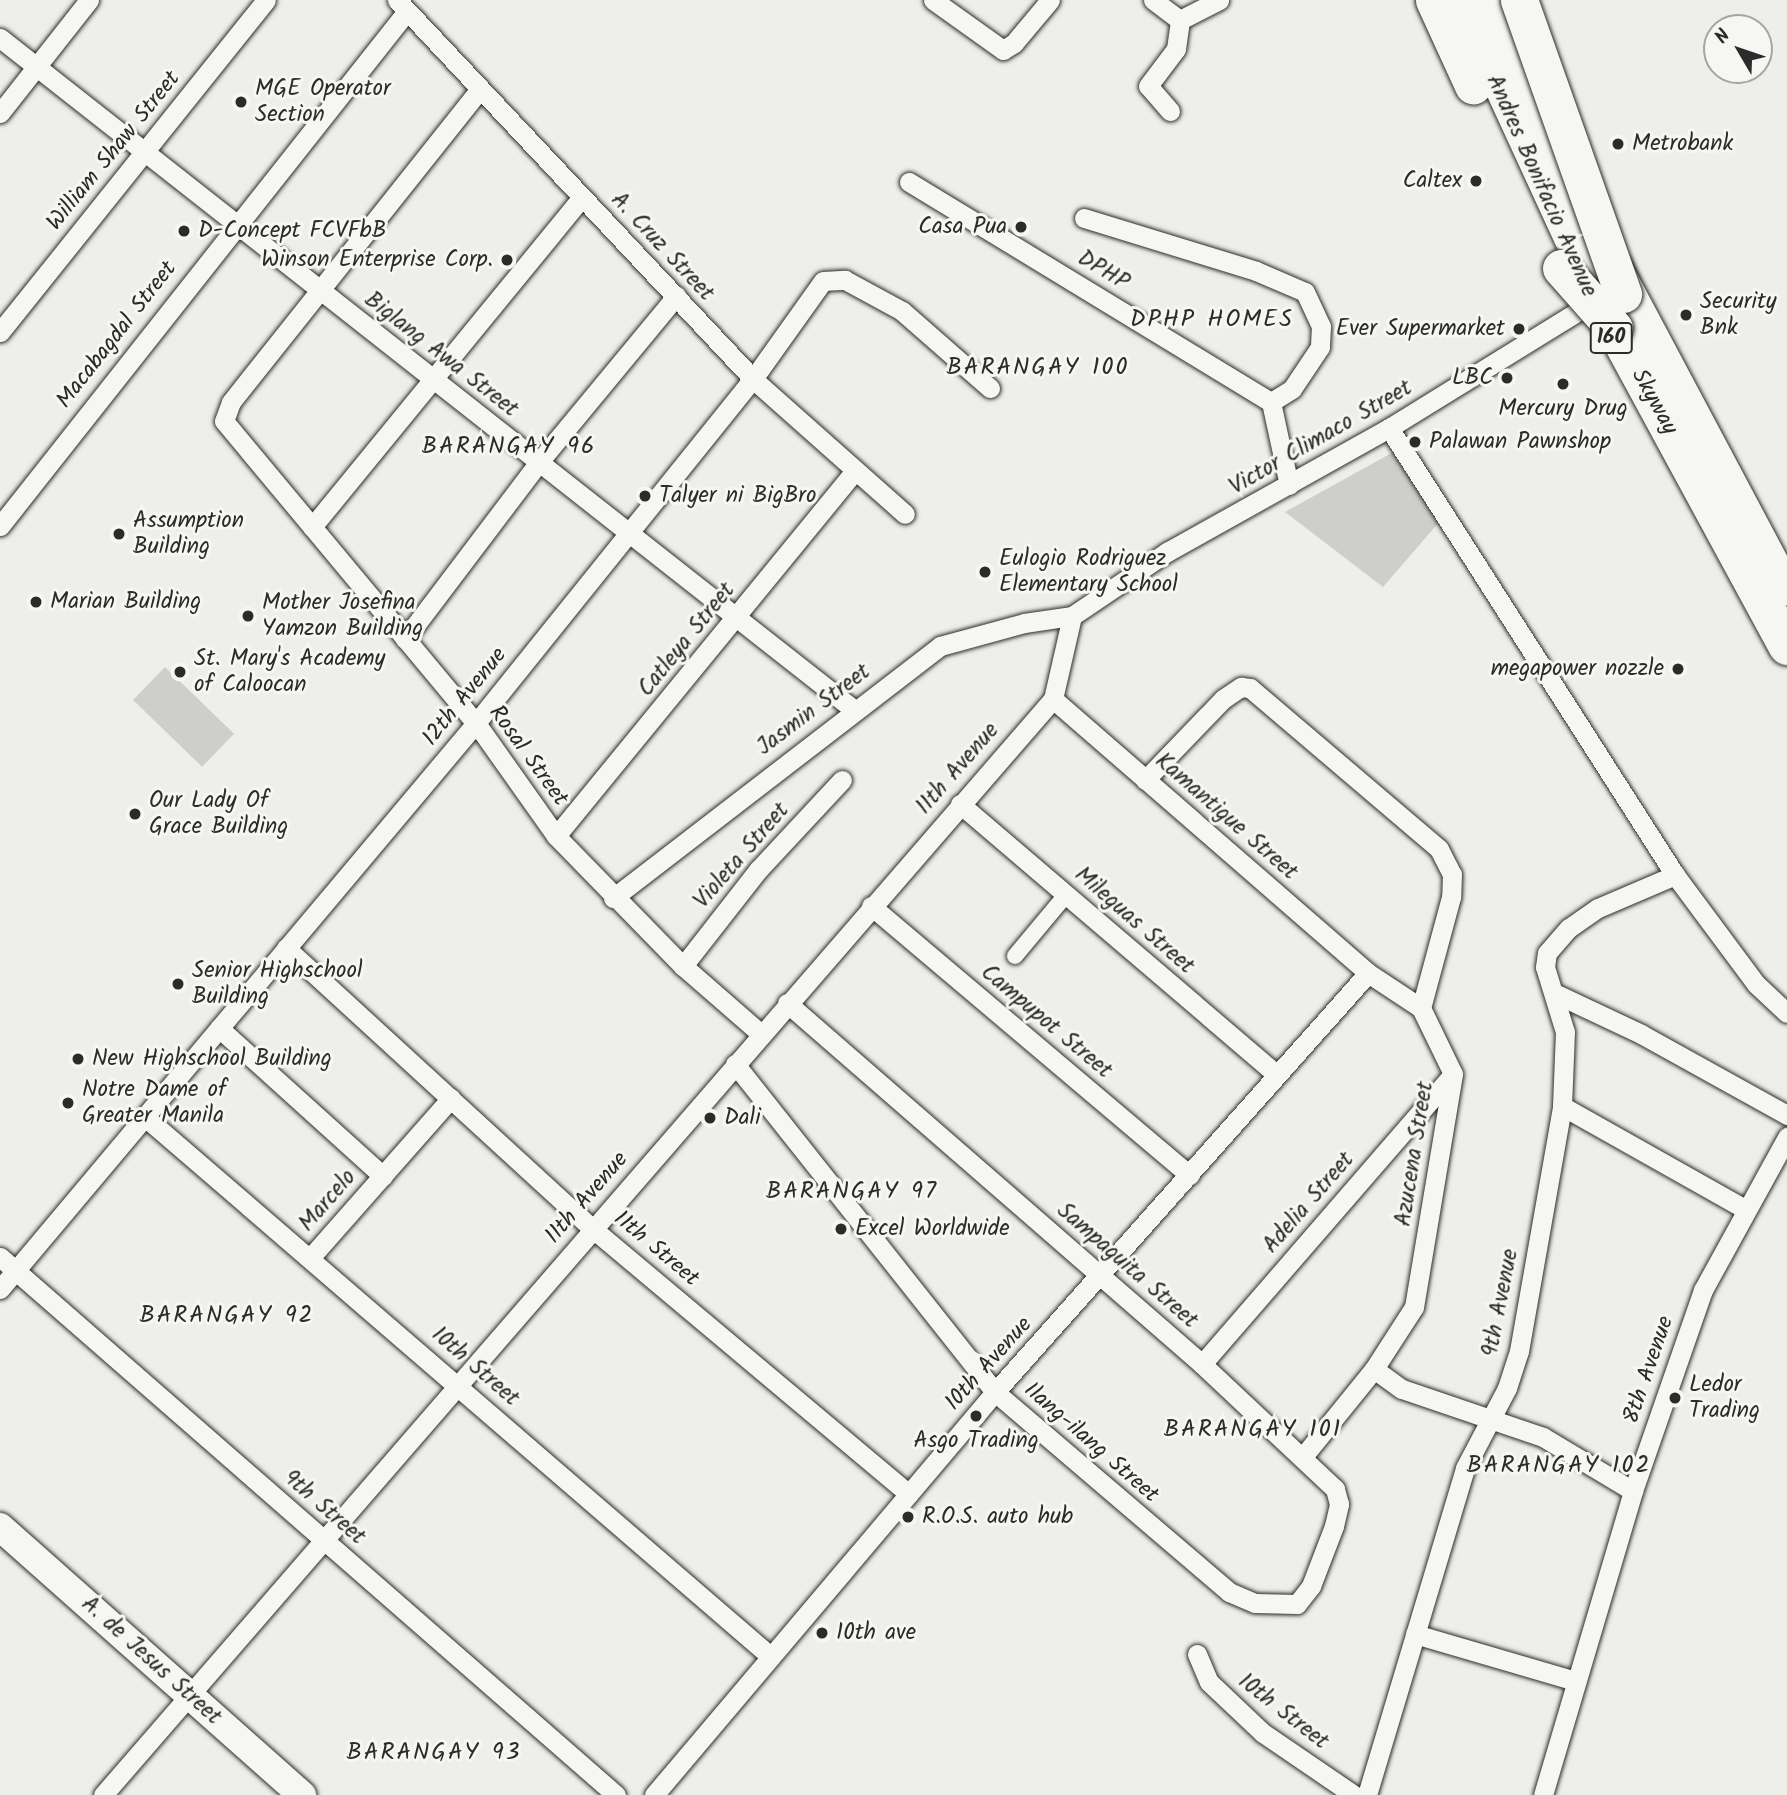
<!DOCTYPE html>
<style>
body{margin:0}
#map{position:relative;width:1787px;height:1795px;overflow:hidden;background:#eeeeea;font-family:Kalam,sans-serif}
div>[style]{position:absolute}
.green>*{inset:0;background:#cececa;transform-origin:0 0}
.roads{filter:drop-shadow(0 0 2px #2b2b2b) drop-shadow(0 0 2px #2b2b2b)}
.pedestrian>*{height:16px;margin:-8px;padding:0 8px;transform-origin:8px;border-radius:8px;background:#f6f6f2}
.minor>*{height:19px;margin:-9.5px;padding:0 9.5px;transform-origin:9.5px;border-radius:9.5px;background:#f6f6f2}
.secondary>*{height:28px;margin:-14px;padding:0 14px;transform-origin:14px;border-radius:14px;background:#f6f6f2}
.primary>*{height:32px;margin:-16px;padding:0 16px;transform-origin:16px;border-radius:16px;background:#f6f6f2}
.motorway>*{height:37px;margin:-18.5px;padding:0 18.5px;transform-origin:18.5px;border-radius:18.5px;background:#f6f6f2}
.bridges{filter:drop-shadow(0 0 2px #2b2b2b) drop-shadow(0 0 2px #2b2b2b)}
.motorway-bridge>*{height:37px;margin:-18.5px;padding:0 18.5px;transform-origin:18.5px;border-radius:18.5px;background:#f6f6f2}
.dots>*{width:19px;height:19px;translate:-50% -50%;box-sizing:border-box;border:4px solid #f6f6f2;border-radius:50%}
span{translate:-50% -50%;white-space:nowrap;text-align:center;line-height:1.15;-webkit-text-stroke:6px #f6f6f2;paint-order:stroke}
.shield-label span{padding:2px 5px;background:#f6f6f2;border:2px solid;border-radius:5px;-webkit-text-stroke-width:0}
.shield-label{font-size:21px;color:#2b2b2b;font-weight:700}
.poi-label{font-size:23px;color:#2b2b2b}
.left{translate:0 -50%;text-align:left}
.right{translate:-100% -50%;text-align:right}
.street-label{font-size:23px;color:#2b2b2b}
.neighbourhood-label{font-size:24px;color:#2b2b2b;letter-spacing:2px}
.north{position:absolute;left:1703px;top:14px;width:70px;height:70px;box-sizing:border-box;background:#f6f6f2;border:2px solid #a5a5a2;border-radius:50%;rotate:309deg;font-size:19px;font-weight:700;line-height:28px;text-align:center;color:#2b2b2b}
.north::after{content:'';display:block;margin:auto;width:24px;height:32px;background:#2b2b2b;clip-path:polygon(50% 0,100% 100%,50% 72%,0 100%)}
</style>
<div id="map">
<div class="green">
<i style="clip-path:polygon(1397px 450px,1441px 520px,1383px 587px,1285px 512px)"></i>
<i style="left:165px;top:667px;width:96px;height:46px;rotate:44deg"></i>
</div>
<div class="roads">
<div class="pedestrian">
<i style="left:1015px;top:956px;width:80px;rotate:-50.1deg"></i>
</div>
<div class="minor">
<i style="left:397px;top:0;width:520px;rotate:46.79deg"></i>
<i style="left:753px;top:379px;width:203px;rotate:41.6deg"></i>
<i style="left:933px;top:0;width:86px;rotate:35.5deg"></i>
<i style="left:1003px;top:50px;width:13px;rotate:-32deg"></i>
<i style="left:1014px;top:43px;width:56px;rotate:-50.1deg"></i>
<i style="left:1153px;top:0;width:34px;rotate:37deg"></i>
<i style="left:1180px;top:20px;width:44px;rotate:-27.1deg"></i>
<i style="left:0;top:38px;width:1085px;rotate:38.19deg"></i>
<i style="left:480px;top:89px;width:400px;rotate:128.5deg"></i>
<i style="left:231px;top:402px;width:20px;rotate:110deg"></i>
<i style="left:224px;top:421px;width:393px;rotate:50.2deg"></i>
<i style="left:476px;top:723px;width:138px;rotate:54.7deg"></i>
<i style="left:556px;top:836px;width:182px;rotate:45.7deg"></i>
<i style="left:683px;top:966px;width:103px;rotate:41.1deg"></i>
<i style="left:1170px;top:111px;width:33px;rotate:-131deg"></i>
<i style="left:1148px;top:86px;width:46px;rotate:-52.9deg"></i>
<i style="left:1176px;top:49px;width:29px;rotate:-82deg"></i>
<i style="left:0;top:113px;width:144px;rotate:-51.8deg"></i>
<i style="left:909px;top:182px;width:424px;rotate:31.3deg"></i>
<i style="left:1271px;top:402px;width:85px;rotate:77.8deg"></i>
<i style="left:1084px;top:218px;width:180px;rotate:17.1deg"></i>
<i style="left:1256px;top:271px;width:53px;rotate:23.2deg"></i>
<i style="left:1305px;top:292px;width:38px;rotate:65deg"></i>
<i style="left:1321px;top:326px;width:21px;rotate:93deg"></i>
<i style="left:1320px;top:347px;width:50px;rotate:123.7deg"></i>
<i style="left:1292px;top:389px;width:25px;rotate:148deg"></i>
<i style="left:0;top:332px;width:425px;rotate:-51.3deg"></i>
<i style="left:1389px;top:428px;width:531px;rotate:57.39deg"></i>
<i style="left:1675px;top:875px;width:136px;rotate:53.4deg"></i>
<i style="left:1756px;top:984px;width:42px;rotate:43.1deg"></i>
<i style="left:0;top:526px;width:656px;rotate:-51.68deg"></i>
<i style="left:312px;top:527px;width:426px;rotate:-50.7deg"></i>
<i style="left:405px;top:639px;width:221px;rotate:-52.9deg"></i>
<i style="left:538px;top:463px;width:217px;rotate:-50.4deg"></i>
<i style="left:1053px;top:699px;width:417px;rotate:41deg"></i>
<i style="left:1368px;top:973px;width:64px;rotate:33.4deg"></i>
<i style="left:1145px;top:780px;width:112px;rotate:-46.1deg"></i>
<i style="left:1223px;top:699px;width:22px;rotate:-34deg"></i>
<i style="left:1241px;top:687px;width:9px;rotate:6deg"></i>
<i style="left:1250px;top:688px;width:248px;rotate:40.4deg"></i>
<i style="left:1439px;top:849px;width:28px;rotate:63deg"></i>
<i style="left:1452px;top:874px;width:23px;rotate:92deg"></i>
<i style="left:1451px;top:897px;width:115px;rotate:105.1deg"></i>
<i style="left:1421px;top:1008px;width:73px;rotate:64.1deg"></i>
<i style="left:1453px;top:1074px;width:236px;rotate:99.5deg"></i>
<i style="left:1414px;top:1307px;width:74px;rotate:122.8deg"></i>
<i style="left:1374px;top:1369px;width:114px;rotate:129deg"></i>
<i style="left:960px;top:804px;width:416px;rotate:40.5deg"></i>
<i style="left:556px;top:836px;width:469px;rotate:-50.7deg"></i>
<i style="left:613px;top:898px;width:413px;rotate:-37.6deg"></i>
<i style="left:940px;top:646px;width:87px;rotate:-15.3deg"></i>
<i style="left:1024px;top:623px;width:49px;rotate:-8.3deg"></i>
<i style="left:1072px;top:616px;width:115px;rotate:-34deg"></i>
<i style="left:1167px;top:552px;width:254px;rotate:-29.2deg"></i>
<i style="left:1389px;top:428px;width:240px;rotate:-31.7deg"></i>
<i style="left:871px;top:906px;width:417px;rotate:40.2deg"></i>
<i style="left:286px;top:948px;width:416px;rotate:42.5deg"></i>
<i style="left:593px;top:1229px;width:412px;rotate:40deg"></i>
<i style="left:683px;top:966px;width:122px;rotate:-52deg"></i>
<i style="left:758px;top:870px;width:123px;rotate:-47deg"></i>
<i style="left:1554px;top:993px;width:96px;rotate:25.2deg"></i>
<i style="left:1641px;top:1034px;width:167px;rotate:29deg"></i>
<i style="left:219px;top:1028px;width:221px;rotate:42.1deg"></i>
<i style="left:735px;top:1064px;width:419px;rotate:51.6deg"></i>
<i style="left:995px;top:1392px;width:308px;rotate:40.5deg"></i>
<i style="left:1229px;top:1592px;width:28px;rotate:23deg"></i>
<i style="left:1255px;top:1603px;width:42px;rotate:1.4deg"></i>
<i style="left:1297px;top:1604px;width:23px;rotate:-52deg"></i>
<i style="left:1311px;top:1586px;width:64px;rotate:-69deg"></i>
<i style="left:1334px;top:1526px;width:23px;rotate:-77deg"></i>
<i style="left:1339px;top:1504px;width:16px;rotate:-105deg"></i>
<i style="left:1335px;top:1489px;width:183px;rotate:-136.8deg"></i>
<i style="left:1202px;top:1364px;width:550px;rotate:-138.98deg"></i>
<i style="left:1562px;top:1106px;width:210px;rotate:29.4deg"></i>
<i style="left:145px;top:1117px;width:825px;rotate:40.77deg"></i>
<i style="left:0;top:1257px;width:818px;rotate:41.13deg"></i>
<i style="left:310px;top:1258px;width:213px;rotate:-48.6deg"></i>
<i style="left:0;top:1289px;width:740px;rotate:-49.94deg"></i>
<i style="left:476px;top:723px;width:442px;rotate:-51.2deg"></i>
<i style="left:753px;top:379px;width:120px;rotate:-54.5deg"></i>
<i style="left:823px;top:281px;width:22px;rotate:-3deg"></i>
<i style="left:845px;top:280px;width:65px;rotate:28.5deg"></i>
<i style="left:902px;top:311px;width:117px;rotate:41.2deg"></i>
<i style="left:1202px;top:1364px;width:382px;rotate:-49.1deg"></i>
<i style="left:1374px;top:1369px;width:34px;rotate:36deg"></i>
<i style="left:1402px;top:1389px;width:149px;rotate:18.8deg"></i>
<i style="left:1543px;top:1437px;width:105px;rotate:31deg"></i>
<i style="left:1415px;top:1634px;width:168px;rotate:16.3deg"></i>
<i style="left:1197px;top:1654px;width:30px;rotate:67deg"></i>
<i style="left:1209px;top:1682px;width:74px;rotate:43.4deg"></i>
<i style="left:1263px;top:1733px;width:110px;rotate:34.3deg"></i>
<i style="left:103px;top:1795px;width:1450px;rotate:-49.08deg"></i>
<i style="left:1053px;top:699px;width:85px;rotate:-77.1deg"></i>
<i style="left:654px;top:1795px;width:528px;rotate:-49.76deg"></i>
<i style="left:995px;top:1392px;width:561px;rotate:-48.32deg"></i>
<i style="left:1367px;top:1795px;width:341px;rotate:-73.3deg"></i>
<i style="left:1465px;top:1468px;width:90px;rotate:-62.3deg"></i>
<i style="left:1507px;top:1388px;width:39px;rotate:-72deg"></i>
<i style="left:1519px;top:1351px;width:249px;rotate:-80deg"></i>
<i style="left:1562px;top:1106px;width:74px;rotate:-87.7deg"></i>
<i style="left:1565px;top:1032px;width:68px;rotate:-107.1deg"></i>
<i style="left:1545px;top:967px;width:14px;rotate:-82deg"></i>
<i style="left:1547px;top:953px;width:33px;rotate:-49deg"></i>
<i style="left:1569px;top:928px;width:35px;rotate:-35deg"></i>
<i style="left:1598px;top:908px;width:84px;rotate:-23.2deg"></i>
<i style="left:1543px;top:1795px;width:317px;rotate:-73.5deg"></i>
<i style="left:1633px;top:1491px;width:213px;rotate:-70.8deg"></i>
<i style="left:1703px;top:1290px;width:175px;rotate:-61.2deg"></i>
</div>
<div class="secondary">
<i style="left:0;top:1527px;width:404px;rotate:41.6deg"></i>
</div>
<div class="primary">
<i style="left:1491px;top:0;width:162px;rotate:66.3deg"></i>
<i style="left:1617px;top:270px;width:362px;rotate:62deg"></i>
</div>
<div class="motorway">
<i style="left:1434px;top:0;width:94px;rotate:65.4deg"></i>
<i style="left:1463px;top:0;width:361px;rotate:65.3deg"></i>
<i style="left:1614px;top:328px;width:362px;rotate:61.5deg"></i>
</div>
</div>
<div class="bridges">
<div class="motorway-bridge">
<i style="left:1519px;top:0;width:312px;rotate:70.5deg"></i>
<i style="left:1561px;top:268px;width:80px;rotate:48.5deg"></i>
</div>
</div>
<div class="dots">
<i style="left:241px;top:102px;background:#2b2b2b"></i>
<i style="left:1618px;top:144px;background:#2b2b2b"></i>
<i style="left:1476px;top:181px;background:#2b2b2b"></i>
<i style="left:1021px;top:227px;background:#2b2b2b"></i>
<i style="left:184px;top:231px;background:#2b2b2b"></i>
<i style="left:507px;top:260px;background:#2b2b2b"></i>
<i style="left:1686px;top:315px;background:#2b2b2b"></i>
<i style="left:1519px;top:329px;background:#2b2b2b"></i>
<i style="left:1507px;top:378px;background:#2b2b2b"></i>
<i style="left:1563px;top:384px;background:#2b2b2b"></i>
<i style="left:1415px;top:442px;background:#2b2b2b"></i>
<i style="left:645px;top:496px;background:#2b2b2b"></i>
<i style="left:119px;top:534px;background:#2b2b2b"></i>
<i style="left:985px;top:572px;background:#2b2b2b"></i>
<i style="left:36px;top:602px;background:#2b2b2b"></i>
<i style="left:248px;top:616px;background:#2b2b2b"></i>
<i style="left:1678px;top:669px;background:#2b2b2b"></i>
<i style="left:180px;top:672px;background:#2b2b2b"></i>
<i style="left:135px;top:814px;background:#2b2b2b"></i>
<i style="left:178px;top:984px;background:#2b2b2b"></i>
<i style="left:78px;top:1059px;background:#2b2b2b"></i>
<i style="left:68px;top:1103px;background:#2b2b2b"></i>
<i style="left:710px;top:1118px;background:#2b2b2b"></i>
<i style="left:841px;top:1229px;background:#2b2b2b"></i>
<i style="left:1675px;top:1398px;background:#2b2b2b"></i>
<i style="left:976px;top:1416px;background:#2b2b2b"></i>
<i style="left:908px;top:1517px;background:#2b2b2b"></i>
<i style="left:822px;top:1633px;background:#2b2b2b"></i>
</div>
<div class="shield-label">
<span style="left:1611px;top:338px">160</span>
</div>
<div class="poi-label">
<span class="left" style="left:255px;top:102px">MGE Operator<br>Section</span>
<span class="left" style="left:1632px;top:144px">Metrobank</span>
<span class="right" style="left:1462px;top:181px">Caltex</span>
<span class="right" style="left:1007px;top:227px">Casa Pua</span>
<span class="left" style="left:198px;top:231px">D-Concept FCVFbB</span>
<span class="right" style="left:493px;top:260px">Winson Enterprise Corp.</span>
<span class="left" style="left:1700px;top:315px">Security<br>Bnk</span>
<span class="right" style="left:1505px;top:329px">Ever Supermarket</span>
<span class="right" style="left:1493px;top:378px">LBC</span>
<span style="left:1563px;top:409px">Mercury Drug</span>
<span class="left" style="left:1429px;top:442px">Palawan Pawnshop</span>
<span class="left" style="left:659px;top:496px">Talyer ni BigBro</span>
<span class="left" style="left:133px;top:534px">Assumption<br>Building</span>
<span class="left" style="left:999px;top:572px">Eulogio Rodriguez<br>Elementary School</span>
<span class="left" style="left:50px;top:602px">Marian Building</span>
<span class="left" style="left:262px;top:616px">Mother Josefina<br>Yamzon Building</span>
<span class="left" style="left:194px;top:672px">St. Mary's Academy<br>of Caloocan</span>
<span class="right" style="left:1664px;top:669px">megapower nozzle</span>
<span class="left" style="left:149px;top:814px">Our Lady Of<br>Grace Building</span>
<span class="left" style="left:192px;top:984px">Senior Highschool<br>Building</span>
<span class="left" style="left:92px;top:1059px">New Highschool Building</span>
<span class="left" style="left:82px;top:1103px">Notre Dame of<br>Greater Manila</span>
<span class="left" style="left:724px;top:1118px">Dali</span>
<span class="left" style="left:855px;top:1229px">Excel Worldwide</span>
<span class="left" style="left:1689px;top:1398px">Ledor<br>Trading</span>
<span style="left:976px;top:1441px">Asgo Trading</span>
<span class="left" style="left:922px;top:1517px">R.O.S. auto hub</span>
<span class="left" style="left:836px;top:1633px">10th ave</span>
</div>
<div class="street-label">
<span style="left:114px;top:151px;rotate:-51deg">William Shaw Street</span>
<span style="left:1541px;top:186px;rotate:66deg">Andres Bonifacio Avenue</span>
<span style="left:662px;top:247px;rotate:47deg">A. Cruz Street</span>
<span style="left:1103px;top:271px;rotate:31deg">DPHP</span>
<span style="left:117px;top:335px;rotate:-52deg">Macabagdal Street</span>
<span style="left:441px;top:355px;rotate:38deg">Biglang Awa Street</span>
<span style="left:1654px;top:402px;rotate:61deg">Skyway</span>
<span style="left:1321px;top:438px;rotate:-30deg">Victor Climaco Street</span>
<span style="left:687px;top:640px;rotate:-51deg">Catleya Street</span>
<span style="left:465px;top:697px;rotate:-51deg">12th Avenue</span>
<span style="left:814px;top:710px;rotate:-37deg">Jasmin Street</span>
<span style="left:528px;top:756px;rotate:54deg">Rosal Street</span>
<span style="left:958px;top:769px;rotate:-49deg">11th Avenue</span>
<span style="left:1226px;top:817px;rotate:41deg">Kamantigue Street</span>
<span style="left:742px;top:856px;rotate:-49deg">Violeta Street</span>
<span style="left:1134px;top:921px;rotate:41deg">Mileguas Street</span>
<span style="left:1046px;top:1022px;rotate:40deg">Campupot Street</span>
<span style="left:1415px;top:1154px;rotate:-81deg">Azucena Street</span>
<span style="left:587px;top:1198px;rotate:-49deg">11th Avenue</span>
<span style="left:328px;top:1201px;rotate:-49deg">Marcelo</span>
<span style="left:1309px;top:1203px;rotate:-49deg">Adelia Street</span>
<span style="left:656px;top:1249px;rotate:40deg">11th Street</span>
<span style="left:1127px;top:1266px;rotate:41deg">Sampaguita Street</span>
<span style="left:1501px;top:1303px;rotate:-79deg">9th Avenue</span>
<span style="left:989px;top:1364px;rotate:-48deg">10th Avenue</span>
<span style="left:475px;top:1367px;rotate:41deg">10th Street</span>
<span style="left:1649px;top:1370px;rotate:-71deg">8th Avenue</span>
<span style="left:1091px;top:1443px;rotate:41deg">Ilang-ilang Street</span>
<span style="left:324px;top:1508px;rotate:41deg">9th Street</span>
<span style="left:151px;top:1661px;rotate:42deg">A. de Jesus Street</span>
<span style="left:1283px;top:1712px;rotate:38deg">10th Street</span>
</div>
<div class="neighbourhood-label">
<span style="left:1212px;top:320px">DPHP HOMES</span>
<span style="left:1038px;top:368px">BARANGAY 100</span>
<span style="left:509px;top:447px">BARANGAY 96</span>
<span style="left:852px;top:1192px">BARANGAY 97</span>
<span style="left:227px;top:1316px">BARANGAY 92</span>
<span style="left:1253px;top:1430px">BARANGAY 101</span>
<span style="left:1559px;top:1466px">BARANGAY 102</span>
<span style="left:434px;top:1753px">BARANGAY 93</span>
</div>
<div class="north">N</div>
</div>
